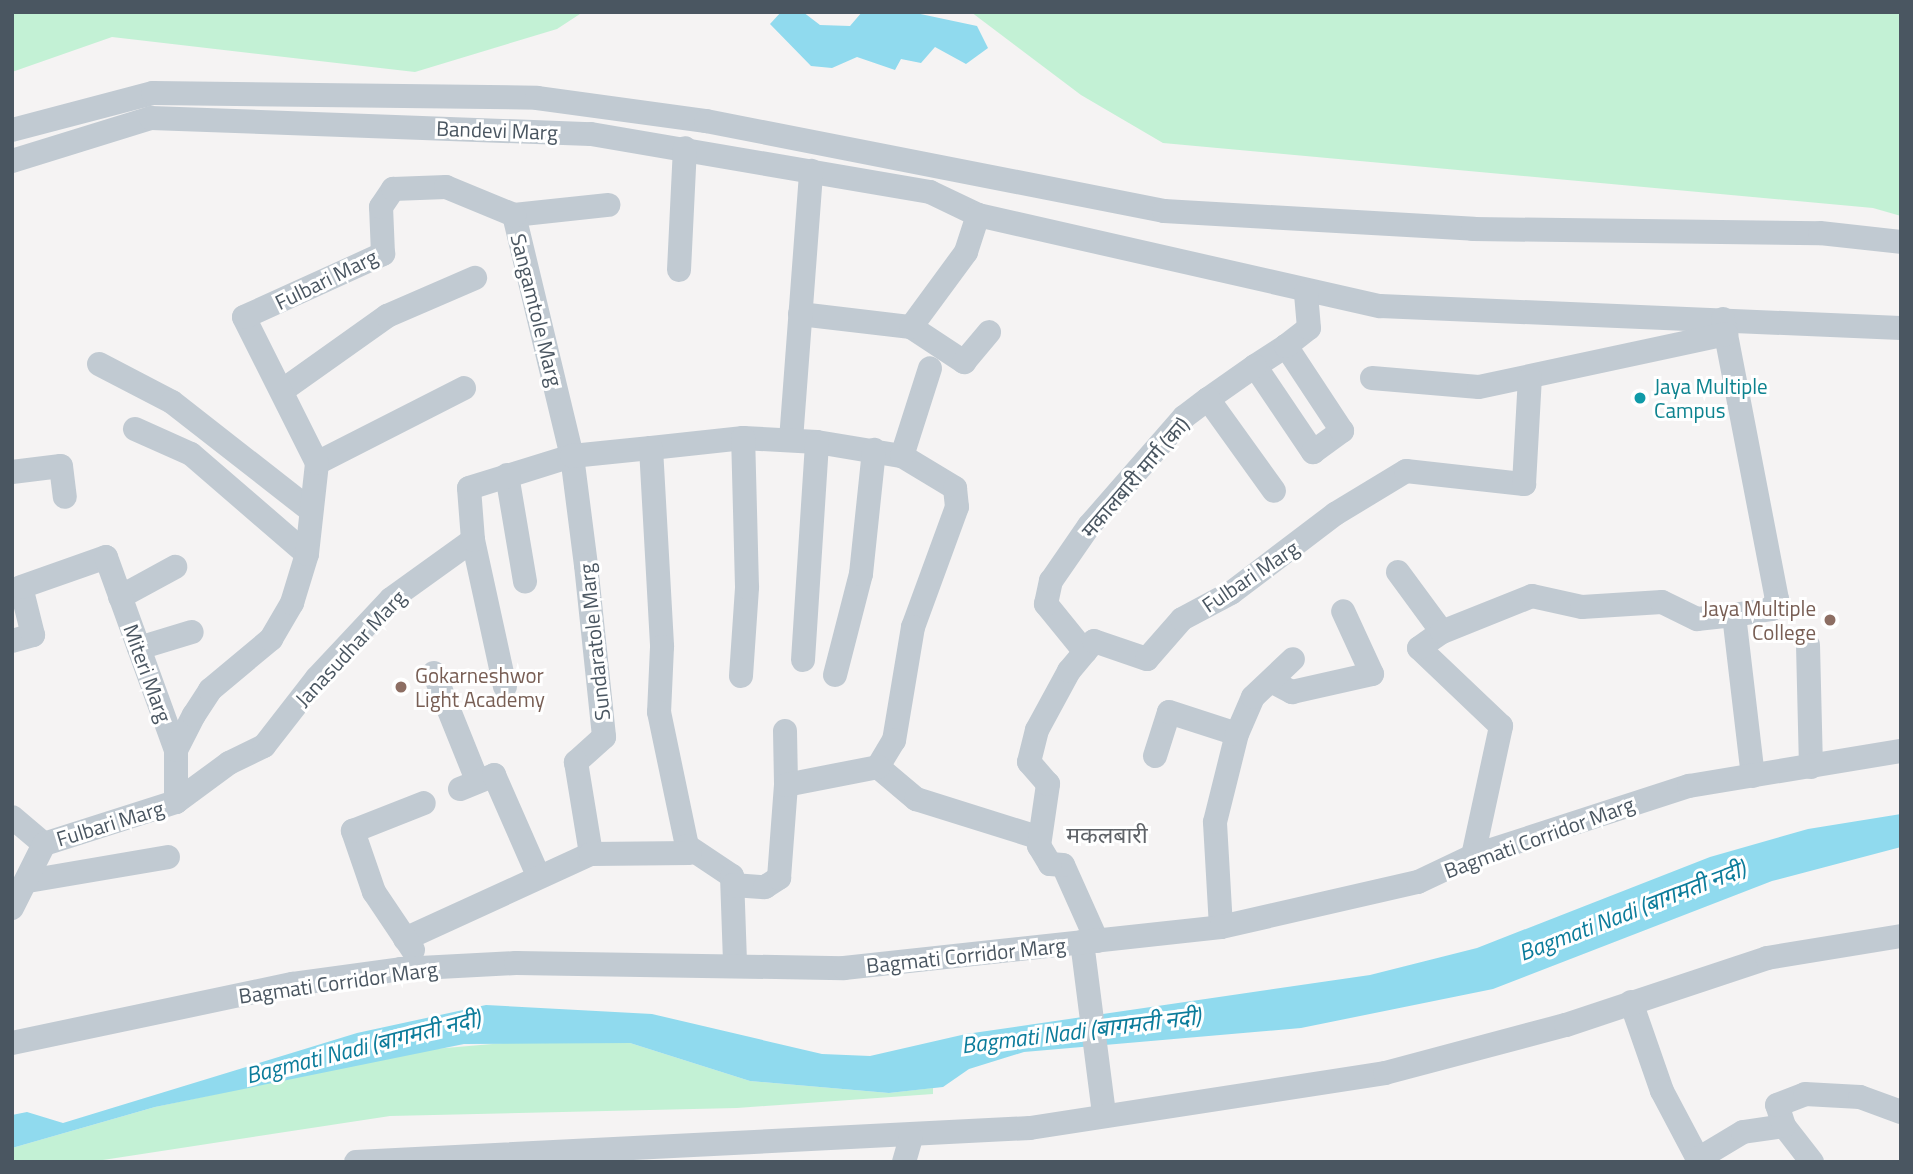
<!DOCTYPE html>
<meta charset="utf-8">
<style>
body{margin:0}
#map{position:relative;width:1913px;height:1174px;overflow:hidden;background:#f5f3f3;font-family:"Titillium Web","Noto Sans Devanagari",sans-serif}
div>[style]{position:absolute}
.green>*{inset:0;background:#c3f1d5}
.water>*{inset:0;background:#90daee}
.minor>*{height:24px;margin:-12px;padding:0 12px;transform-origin:12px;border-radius:12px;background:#c1cad2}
.dots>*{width:19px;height:19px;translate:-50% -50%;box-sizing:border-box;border:4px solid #fff;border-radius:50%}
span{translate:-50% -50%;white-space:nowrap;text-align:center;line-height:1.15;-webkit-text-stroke:6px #fff;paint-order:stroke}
.street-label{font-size:21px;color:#4a5661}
.culture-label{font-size:21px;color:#0d838f}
.left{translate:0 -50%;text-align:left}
.education-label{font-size:21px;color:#785e54}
.right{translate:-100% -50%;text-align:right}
.neighbourhood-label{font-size:23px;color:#5f6368}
.water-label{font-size:23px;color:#0c7c9b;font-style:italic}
.frame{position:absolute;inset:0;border:14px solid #4a5661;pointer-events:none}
</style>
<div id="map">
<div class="green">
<i style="clip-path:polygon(12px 12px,583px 12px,557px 29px,415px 72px,112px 37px,12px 72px)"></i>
<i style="clip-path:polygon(971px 12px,1901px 12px,1901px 216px,1873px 208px,1163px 143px,1081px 95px)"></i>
<i style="clip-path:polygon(563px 1038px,630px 1043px,750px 1081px,889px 1093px,933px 1088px,933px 1094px,737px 1108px,390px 1116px,90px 1162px,12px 1162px,12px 1148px,155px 1107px,422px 1050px)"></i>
</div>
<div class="water">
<i style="clip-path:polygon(781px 12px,803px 12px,820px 25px,850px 26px,862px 12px,911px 12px,977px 26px,988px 48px,966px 64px,935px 47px,921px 63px,901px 59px,895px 70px,857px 57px,832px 68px,811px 66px,770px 24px)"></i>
<i style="clip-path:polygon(1901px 814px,1901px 847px,1772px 881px,1493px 989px,1301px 1028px,1024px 1052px,969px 1069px,943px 1087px,889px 1093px,750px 1081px,630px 1043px,464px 1044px,155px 1107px,12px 1148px,12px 1115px,27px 1112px,63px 1123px,357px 1033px,486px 1005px,652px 1014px,822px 1054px,870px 1056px,966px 1034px,1370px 975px,1477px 948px,1710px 857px,1808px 829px)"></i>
</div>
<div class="minor">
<i style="left:12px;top:130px;width:146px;rotate:-14.7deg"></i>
<i style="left:153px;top:93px;width:384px;rotate:0.7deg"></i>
<i style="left:537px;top:98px;width:171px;rotate:7.8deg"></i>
<i style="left:706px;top:121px;width:467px;rotate:11.1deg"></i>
<i style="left:1164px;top:211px;width:310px;rotate:3.3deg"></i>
<i style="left:1473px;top:229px;width:347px;rotate:0.7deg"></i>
<i style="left:1820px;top:233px;width:81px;rotate:6.3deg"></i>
<i style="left:12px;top:161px;width:145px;rotate:-17.2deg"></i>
<i style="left:151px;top:118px;width:440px;rotate:2.1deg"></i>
<i style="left:591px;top:134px;width:344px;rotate:9.7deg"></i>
<i style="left:930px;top:192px;width:53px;rotate:25.6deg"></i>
<i style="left:978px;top:215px;width:412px;rotate:12.8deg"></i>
<i style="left:1380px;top:306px;width:521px;rotate:2.42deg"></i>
<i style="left:514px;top:215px;width:248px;rotate:76.5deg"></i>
<i style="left:572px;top:456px;width:110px;rotate:82.7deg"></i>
<i style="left:586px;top:565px;width:173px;rotate:84deg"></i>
<i style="left:604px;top:737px;width:38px;rotate:138deg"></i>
<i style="left:576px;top:762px;width:93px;rotate:80.7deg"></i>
<i style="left:514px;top:215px;width:95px;rotate:-6.1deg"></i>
<i style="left:679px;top:270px;width:122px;rotate:-87.2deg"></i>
<i style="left:800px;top:314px;width:112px;rotate:6.7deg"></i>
<i style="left:911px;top:327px;width:64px;rotate:33.4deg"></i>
<i style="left:964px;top:362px;width:39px;rotate:-50deg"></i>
<i style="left:1723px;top:319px;width:285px;rotate:79.1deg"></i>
<i style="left:1777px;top:599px;width:11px;rotate:117deg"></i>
<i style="left:1772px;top:609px;width:38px;rotate:171deg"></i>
<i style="left:1734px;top:615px;width:162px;rotate:83.3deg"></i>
<i style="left:911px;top:327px;width:93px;rotate:-53.7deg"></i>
<i style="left:966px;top:252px;width:39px;rotate:-72deg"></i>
<i style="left:1286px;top:346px;width:37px;rotate:147deg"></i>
<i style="left:1255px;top:366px;width:104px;rotate:56deg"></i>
<i style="left:1313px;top:452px;width:36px;rotate:-36deg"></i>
<i style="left:1342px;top:431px;width:102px;rotate:-123.4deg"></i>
<i style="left:1286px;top:346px;width:29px;rotate:-38deg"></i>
<i style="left:1309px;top:328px;width:36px;rotate:-95deg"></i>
<i style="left:99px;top:364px;width:82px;rotate:27.5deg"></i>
<i style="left:172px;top:402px;width:174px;rotate:38deg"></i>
<i style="left:1372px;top:378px;width:107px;rotate:4.8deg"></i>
<i style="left:1479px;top:387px;width:253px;rotate:-12.1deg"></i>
<i style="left:283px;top:390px;width:128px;rotate:-35.4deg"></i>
<i style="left:387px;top:316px;width:96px;rotate:-23.4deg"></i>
<i style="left:1208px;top:399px;width:57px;rotate:-35.1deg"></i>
<i style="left:135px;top:429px;width:61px;rotate:24.1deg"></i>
<i style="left:191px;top:454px;width:153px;rotate:40.8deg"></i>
<i style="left:791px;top:440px;width:270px;rotate:-85.7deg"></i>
<i style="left:651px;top:448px;width:93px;rotate:-6.2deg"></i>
<i style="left:743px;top:438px;width:74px;rotate:3.1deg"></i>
<i style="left:817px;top:442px;width:86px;rotate:9.4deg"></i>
<i style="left:902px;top:456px;width:62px;rotate:31.1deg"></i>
<i style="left:955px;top:488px;width:19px;rotate:84deg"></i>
<i style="left:957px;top:507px;width:128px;rotate:110.1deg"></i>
<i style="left:913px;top:627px;width:115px;rotate:99.5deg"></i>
<i style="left:894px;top:740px;width:31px;rotate:121deg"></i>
<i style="left:878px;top:767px;width:50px;rotate:40.1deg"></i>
<i style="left:916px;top:799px;width:127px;rotate:17.4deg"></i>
<i style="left:902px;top:456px;width:92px;rotate:-72.3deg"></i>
<i style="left:317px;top:463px;width:165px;rotate:-27deg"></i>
<i style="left:12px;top:472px;width:49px;rotate:-7deg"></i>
<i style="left:61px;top:466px;width:31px;rotate:83deg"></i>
<i style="left:507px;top:475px;width:108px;rotate:80.4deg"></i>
<i style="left:473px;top:540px;width:150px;rotate:77.7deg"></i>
<i style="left:1398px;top:572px;width:74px;rotate:53.7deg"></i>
<i style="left:120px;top:597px;width:63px;rotate:-28.6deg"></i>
<i style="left:12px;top:641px;width:22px;rotate:-16deg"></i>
<i style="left:33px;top:635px;width:49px;rotate:-104deg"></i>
<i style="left:21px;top:587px;width:90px;rotate:-19.4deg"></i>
<i style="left:106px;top:557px;width:205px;rotate:70.1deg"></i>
<i style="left:1808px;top:645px;width:122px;rotate:88.6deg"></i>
<i style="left:139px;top:648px;width:55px;rotate:-16.8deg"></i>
<i style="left:1085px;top:652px;width:62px;rotate:-129.1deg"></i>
<i style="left:1046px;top:604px;width:24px;rotate:-78deg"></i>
<i style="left:1051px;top:581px;width:67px;rotate:-55.4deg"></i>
<i style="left:1089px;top:526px;width:145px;rotate:-48.9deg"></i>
<i style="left:1184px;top:417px;width:30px;rotate:-37deg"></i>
<i style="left:1208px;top:399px;width:113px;rotate:54.3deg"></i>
<i style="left:803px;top:660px;width:218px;rotate:-86.3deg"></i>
<i style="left:434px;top:673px;width:115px;rotate:68.1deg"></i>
<i style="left:835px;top:675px;width:104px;rotate:-75.6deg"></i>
<i style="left:861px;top:574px;width:125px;rotate:-84deg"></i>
<i style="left:741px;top:676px;width:89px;rotate:-86.1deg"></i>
<i style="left:747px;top:587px;width:149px;rotate:-91.5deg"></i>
<i style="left:1271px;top:681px;width:24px;rotate:28deg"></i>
<i style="left:1292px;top:692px;width:82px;rotate:-12.7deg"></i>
<i style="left:1372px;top:674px;width:69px;rotate:-114.7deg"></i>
<i style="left:785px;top:731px;width:54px;rotate:88.9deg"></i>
<i style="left:1155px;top:756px;width:46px;rotate:-72.3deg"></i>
<i style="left:1169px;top:712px;width:71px;rotate:17.9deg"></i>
<i style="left:460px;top:789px;width:37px;rotate:-22deg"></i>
<i style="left:494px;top:775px;width:109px;rotate:66.3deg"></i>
<i style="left:176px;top:802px;width:66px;rotate:-36.3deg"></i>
<i style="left:229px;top:763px;width:39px;rotate:-26deg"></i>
<i style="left:264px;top:746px;width:86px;rotate:-52.1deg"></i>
<i style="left:317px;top:678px;width:108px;rotate:-46.9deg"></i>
<i style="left:391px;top:599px;width:101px;rotate:-35.7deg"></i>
<i style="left:473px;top:540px;width:52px;rotate:-94.4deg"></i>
<i style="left:469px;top:488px;width:108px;rotate:-17.3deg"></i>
<i style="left:572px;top:456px;width:79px;rotate:-5.8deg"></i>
<i style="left:651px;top:448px;width:199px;rotate:86.8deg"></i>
<i style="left:662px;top:647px;width:65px;rotate:92.6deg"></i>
<i style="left:659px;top:712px;width:137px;rotate:78.2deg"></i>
<i style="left:687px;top:846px;width:54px;rotate:33.7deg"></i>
<i style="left:732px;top:876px;width:88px;rotate:88deg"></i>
<i style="left:12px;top:817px;width:42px;rotate:40.2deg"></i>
<i style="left:1473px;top:856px;width:133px;rotate:-77.8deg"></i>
<i style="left:1501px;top:726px;width:113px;rotate:-136.4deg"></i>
<i style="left:1419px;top:648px;width:28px;rotate:-35deg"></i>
<i style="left:1442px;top:632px;width:97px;rotate:-21.8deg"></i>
<i style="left:1532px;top:596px;width:51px;rotate:12.4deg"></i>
<i style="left:1582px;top:607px;width:80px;rotate:-3.6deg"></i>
<i style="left:1662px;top:602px;width:39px;rotate:26deg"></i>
<i style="left:1697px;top:619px;width:37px;rotate:-6deg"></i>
<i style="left:28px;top:881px;width:142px;rotate:-9.7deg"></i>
<i style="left:733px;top:885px;width:32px;rotate:4deg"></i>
<i style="left:765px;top:887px;width:17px;rotate:-33deg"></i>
<i style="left:779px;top:878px;width:93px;rotate:-85.7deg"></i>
<i style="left:786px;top:785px;width:94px;rotate:-11.1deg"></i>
<i style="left:12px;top:908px;width:72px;rotate:-63.4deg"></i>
<i style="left:44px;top:844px;width:139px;rotate:-17.7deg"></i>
<i style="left:176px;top:802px;width:52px;rotate:-90deg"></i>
<i style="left:176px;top:750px;width:39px;rotate:-63deg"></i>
<i style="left:194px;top:715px;width:30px;rotate:-57deg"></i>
<i style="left:210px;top:690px;width:80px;rotate:-39.9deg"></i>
<i style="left:271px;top:639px;width:42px;rotate:-59.7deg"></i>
<i style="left:292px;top:603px;width:51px;rotate:-73deg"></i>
<i style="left:307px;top:554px;width:92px;rotate:-83.7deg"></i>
<i style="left:317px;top:463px;width:163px;rotate:-116.6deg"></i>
<i style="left:244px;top:317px;width:153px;rotate:-24.4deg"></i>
<i style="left:383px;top:254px;width:47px;rotate:-92.4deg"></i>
<i style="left:381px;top:207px;width:22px;rotate:-56deg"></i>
<i style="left:393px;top:189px;width:53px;rotate:-2.2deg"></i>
<i style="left:446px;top:187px;width:74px;rotate:22.4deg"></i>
<i style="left:1221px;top:927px;width:105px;rotate:-93.3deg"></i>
<i style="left:1215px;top:822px;width:91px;rotate:-76deg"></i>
<i style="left:1237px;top:734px;width:40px;rotate:-66.6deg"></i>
<i style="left:1253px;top:697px;width:55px;rotate:-43.5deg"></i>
<i style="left:405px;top:939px;width:205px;rotate:-24.6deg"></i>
<i style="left:591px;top:854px;width:99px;rotate:-0.6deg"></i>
<i style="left:1097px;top:941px;width:83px;rotate:-114.1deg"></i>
<i style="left:1063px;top:865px;width:13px;rotate:-176deg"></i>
<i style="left:1050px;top:864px;width:21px;rotate:-121deg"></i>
<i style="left:1039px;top:846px;width:63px;rotate:-81.7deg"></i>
<i style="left:1048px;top:784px;width:29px;rotate:-131deg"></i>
<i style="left:1029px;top:762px;width:33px;rotate:-76deg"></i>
<i style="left:1037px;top:730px;width:67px;rotate:-61.5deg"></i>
<i style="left:1069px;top:671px;width:39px;rotate:-50deg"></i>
<i style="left:1094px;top:641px;width:56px;rotate:18.8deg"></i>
<i style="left:1147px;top:659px;width:53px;rotate:-48.8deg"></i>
<i style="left:1182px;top:619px;width:55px;rotate:-28deg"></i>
<i style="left:1231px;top:593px;width:131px;rotate:-37.2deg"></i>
<i style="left:1335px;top:514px;width:83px;rotate:-31.2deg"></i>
<i style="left:1406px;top:471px;width:119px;rotate:6.3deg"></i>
<i style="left:1524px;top:484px;width:106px;rotate:-86.8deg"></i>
<i style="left:1082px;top:942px;width:173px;rotate:82.7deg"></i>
<i style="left:413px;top:950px;width:70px;rotate:-123.9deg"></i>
<i style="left:374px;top:892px;width:65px;rotate:-109deg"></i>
<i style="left:353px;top:831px;width:76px;rotate:-21.5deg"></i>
<i style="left:1631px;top:1002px;width:94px;rotate:70.8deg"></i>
<i style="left:1662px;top:1091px;width:77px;rotate:62.1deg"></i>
<i style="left:1698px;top:1159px;width:52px;rotate:-31deg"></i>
<i style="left:1743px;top:1132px;width:41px;rotate:-8.3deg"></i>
<i style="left:1784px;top:1126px;width:46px;rotate:52.1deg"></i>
<i style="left:12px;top:1043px;width:287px;rotate:-11.9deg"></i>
<i style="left:293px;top:984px;width:109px;rotate:-7.9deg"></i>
<i style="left:401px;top:969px;width:115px;rotate:-3deg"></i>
<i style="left:516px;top:963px;width:328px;rotate:0.9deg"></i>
<i style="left:844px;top:968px;width:379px;rotate:-6.2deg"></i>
<i style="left:1221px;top:927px;width:202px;rotate:-12.9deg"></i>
<i style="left:1418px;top:882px;width:61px;rotate:-25.3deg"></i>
<i style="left:1473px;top:856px;width:227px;rotate:-18deg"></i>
<i style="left:1689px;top:786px;width:215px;rotate:-9.4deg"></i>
<i style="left:1784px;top:1126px;width:22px;rotate:-108deg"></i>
<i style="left:1777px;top:1105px;width:30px;rotate:-21deg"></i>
<i style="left:1805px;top:1094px;width:55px;rotate:3.1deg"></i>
<i style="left:1860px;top:1097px;width:44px;rotate:20.1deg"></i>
<i style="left:356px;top:1162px;width:675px;rotate:-2.89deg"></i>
<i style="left:1030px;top:1128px;width:359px;rotate:-8.8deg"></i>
<i style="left:1385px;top:1073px;width:187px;rotate:-14.9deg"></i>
<i style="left:1566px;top:1025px;width:212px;rotate:-18.4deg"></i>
<i style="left:1767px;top:958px;width:136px;rotate:-9.3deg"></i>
<i style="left:904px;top:1162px;width:25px;rotate:-74deg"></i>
</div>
<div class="dots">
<i style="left:1640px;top:398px;background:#0f9aa8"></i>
<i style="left:1830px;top:620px;background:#8d6e63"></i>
<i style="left:401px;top:687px;background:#8d6e63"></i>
</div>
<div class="street-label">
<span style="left:497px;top:130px;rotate:2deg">Bandevi Marg</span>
<span style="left:326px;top:279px;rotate:-26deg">Fulbari Marg</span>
<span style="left:537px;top:310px;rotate:76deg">Sangamtole Marg</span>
<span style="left:1135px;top:477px;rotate:-49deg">मकालबारी मार्ग (का)</span>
<span style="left:1250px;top:576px;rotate:-34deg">Fulbari Marg</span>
<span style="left:594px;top:642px;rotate:-96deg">Sundaratole Marg</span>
<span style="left:350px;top:648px;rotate:-47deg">Janasudhar Marg</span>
<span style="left:148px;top:673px;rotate:70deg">Miteri Marg</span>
<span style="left:110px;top:823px;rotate:-17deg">Fulbari Marg</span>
<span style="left:1539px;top:837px;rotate:-20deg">Bagmati Corridor Marg</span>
<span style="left:966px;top:955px;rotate:-6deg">Bagmati Corridor Marg</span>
<span style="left:338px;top:982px;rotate:-8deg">Bagmati Corridor Marg</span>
</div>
<div class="culture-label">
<span class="left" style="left:1654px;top:398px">Jaya Multiple<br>Campus</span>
</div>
<div class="education-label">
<span class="right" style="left:1816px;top:620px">Jaya Multiple<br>College</span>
<span class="left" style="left:415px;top:687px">Gokarneshwor<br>Light Academy</span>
</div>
<div class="neighbourhood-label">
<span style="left:1107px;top:835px">मकलबारी</span>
</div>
<div class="water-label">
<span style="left:1632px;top:911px;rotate:-21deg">Bagmati Nadi (बागमती नदी)</span>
<span style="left:1081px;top:1031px;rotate:-7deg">Bagmati Nadi (बागमती नदी)</span>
<span style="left:363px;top:1047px;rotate:-14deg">Bagmati Nadi (बागमती नदी)</span>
</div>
<div class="frame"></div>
</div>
